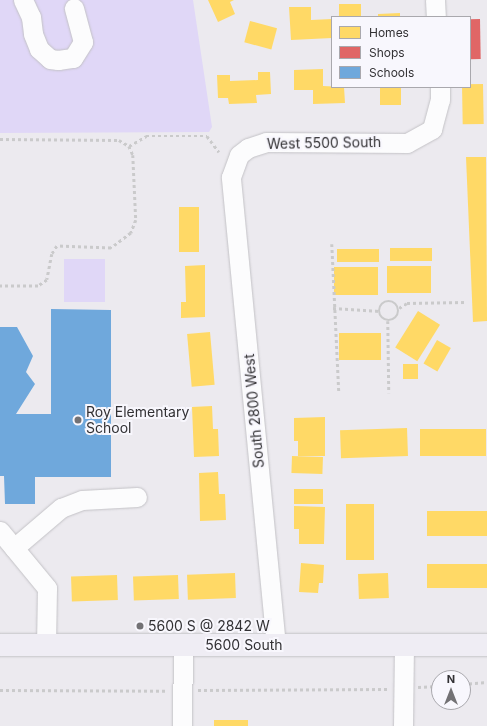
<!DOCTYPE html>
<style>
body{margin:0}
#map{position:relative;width:487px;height:726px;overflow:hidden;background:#eceaef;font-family:Inter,sans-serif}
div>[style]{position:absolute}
.green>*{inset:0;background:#e0d7f7;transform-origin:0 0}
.homes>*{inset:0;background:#ffd966;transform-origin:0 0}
.shops>*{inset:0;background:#e06666;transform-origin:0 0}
.schools>*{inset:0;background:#6fa8dc}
.path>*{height:2.5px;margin-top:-1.25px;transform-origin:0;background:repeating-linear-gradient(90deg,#cacacb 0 3px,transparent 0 6px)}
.path>.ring{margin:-1.25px;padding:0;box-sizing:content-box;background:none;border:2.5px solid #cacacb;border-radius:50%}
.roads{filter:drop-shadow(0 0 1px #c3c2c6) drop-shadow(0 0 1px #c3c2c6)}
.minor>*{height:19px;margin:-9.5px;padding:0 9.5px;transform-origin:9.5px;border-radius:9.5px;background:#fcfcfd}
.major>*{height:22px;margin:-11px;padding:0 11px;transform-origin:11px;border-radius:11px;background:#efedf4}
.dots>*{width:11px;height:11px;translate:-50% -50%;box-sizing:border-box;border:2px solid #f8f7fd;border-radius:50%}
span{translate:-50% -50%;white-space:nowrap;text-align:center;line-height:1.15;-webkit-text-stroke:4px #f8f7fd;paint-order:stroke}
.street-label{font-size:14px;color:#323134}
.poi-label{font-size:14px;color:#323134}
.left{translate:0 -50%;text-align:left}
.legend{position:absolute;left:331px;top:16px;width:140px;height:72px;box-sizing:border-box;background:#f8f7fd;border:1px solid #a9a8ad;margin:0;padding:5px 7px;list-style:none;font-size:12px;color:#323134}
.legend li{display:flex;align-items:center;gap:8px;height:20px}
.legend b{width:20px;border:1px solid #a9a8ad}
.north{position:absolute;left:431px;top:670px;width:40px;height:40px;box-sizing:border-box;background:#f8f7fd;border:1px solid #a9a8ad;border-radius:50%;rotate:0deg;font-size:11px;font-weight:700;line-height:16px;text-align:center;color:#323134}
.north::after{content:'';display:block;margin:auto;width:14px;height:18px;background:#737275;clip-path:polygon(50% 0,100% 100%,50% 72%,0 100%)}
</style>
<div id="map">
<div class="green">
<i style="clip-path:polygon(0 0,193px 0,212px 127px,209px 132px,0 133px)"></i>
<i style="left:64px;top:259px;width:41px;height:43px"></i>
</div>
<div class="homes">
<i style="clip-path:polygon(208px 0,234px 0,230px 2px,235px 14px,218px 22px)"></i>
<i style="left:361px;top:4px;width:13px;height:22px;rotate:90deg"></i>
<i style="clip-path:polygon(289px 7px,311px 7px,311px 20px,332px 19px,332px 38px,291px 40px)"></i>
<i style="clip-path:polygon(400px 13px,400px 17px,378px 17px,378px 14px)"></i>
<i style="left:250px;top:21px;width:28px;height:22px;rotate:15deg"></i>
<i style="clip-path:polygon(323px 69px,323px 86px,344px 87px,345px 103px,313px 104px,313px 90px,294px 90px,294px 70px)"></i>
<i style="clip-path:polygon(258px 72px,270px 72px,271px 94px,256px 95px,257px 103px,229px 104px,228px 98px,218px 98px,217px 75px,230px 75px,230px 81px,258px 80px)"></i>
<i style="left:483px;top:84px;width:40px;height:21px;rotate:89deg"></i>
<i style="left:380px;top:87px;width:21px;height:18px"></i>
<i style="clip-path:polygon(466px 157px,486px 157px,487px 321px,473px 322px)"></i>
<i style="left:179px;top:207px;width:20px;height:45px"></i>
<i style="left:390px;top:248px;width:42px;height:13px"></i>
<i style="left:337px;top:249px;width:42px;height:13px"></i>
<i style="clip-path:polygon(205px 265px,205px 317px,181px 318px,181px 302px,186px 302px,185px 266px)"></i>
<i style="left:387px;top:266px;width:44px;height:27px"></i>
<i style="left:334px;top:267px;width:44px;height:28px"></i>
<i style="left:418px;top:311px;width:26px;height:43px;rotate:32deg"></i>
<i style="left:210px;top:332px;width:53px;height:23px;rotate:85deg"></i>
<i style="left:339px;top:333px;width:42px;height:27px"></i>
<i style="left:437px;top:340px;width:16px;height:27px;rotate:30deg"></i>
<i style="left:403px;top:364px;width:15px;height:15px"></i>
<i style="clip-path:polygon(212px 406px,213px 429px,218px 429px,219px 456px,194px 457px,192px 407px)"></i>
<i style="clip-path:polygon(325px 417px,325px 456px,298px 456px,298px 441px,294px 441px,294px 418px)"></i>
<i style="left:407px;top:428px;width:28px;height:67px;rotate:88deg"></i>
<i style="left:420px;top:429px;width:66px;height:27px"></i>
<i style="left:292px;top:456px;width:31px;height:17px;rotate:2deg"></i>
<i style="clip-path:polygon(218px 472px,219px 494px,225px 494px,226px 520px,200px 521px,199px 473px)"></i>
<i style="left:323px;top:489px;width:15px;height:29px;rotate:90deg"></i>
<i style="left:346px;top:504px;width:28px;height:56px"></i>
<i style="clip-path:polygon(294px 506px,325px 507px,324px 544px,299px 544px,299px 529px,294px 529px)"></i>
<i style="left:487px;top:511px;width:25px;height:60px;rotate:90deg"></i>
<i style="clip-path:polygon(301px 563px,324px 565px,323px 583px,319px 583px,318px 593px,299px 592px)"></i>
<i style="left:487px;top:564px;width:24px;height:60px;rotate:90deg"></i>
<i style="left:235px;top:573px;width:25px;height:48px;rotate:88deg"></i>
<i style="left:388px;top:573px;width:25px;height:30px;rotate:88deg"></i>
<i style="left:117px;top:575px;width:25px;height:46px;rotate:88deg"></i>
<i style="left:178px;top:575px;width:24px;height:45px;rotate:88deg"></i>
<i style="left:214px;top:720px;width:34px;height:6px"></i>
</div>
<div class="shops">
<i style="left:480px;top:19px;width:40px;height:10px;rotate:89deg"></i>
</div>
<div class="schools">
<i style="clip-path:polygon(51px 309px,111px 310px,111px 477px,35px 477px,35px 504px,5px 504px,4px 476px,0 476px,0 327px,17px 327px,33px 356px,26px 372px,35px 384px,16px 414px,51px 414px)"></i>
</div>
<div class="path">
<i style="left:0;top:139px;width:119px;rotate:0.5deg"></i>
<i style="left:119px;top:140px;width:12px;rotate:31deg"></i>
<i style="left:129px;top:146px;width:10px;rotate:66deg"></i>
<i style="left:133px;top:155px;width:65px;rotate:87.4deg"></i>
<i style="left:136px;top:220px;width:14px;rotate:111deg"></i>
<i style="left:131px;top:233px;width:25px;rotate:143deg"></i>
<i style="left:111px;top:248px;width:54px;rotate:-177.9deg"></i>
<i style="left:57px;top:246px;width:9px;rotate:122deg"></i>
<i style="left:52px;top:254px;width:26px;rotate:101deg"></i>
<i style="left:47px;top:280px;width:11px;rotate:146deg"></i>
<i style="left:38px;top:286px;width:38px;rotate:180deg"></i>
<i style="left:129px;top:146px;width:20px;rotate:-30deg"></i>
<i style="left:146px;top:136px;width:61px"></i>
<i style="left:207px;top:136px;width:20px;rotate:53deg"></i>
<i style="left:332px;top:244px;width:149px;rotate:87.3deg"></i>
<i class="ring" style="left:379px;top:301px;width:17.5px;height:17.5px"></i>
<i style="left:333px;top:308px;width:47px;rotate:3.7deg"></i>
<i style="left:399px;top:308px;width:9px;rotate:-32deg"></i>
<i style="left:407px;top:303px;width:58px;rotate:-1deg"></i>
<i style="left:388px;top:321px;width:72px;rotate:89.2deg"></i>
<i style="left:463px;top:684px;width:24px;rotate:-5deg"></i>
<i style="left:418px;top:687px;width:21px;rotate:-3deg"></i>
<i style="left:0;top:690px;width:167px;rotate:0.3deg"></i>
<i style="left:198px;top:690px;width:189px;rotate:-0.3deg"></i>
</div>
<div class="roads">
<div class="minor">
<i style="left:23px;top:0;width:19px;rotate:65deg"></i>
<i style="left:31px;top:17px;width:17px;rotate:83deg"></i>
<i style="left:33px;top:34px;width:16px;rotate:68deg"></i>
<i style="left:39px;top:49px;width:15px;rotate:42deg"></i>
<i style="left:50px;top:59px;width:8px;rotate:7deg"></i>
<i style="left:58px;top:60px;width:15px;rotate:-8deg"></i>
<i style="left:73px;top:58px;width:19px;rotate:-58deg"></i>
<i style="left:83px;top:42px;width:35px;rotate:-105deg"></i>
<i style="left:435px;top:0;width:17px;rotate:87deg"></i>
<i style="left:0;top:531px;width:74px;rotate:50.5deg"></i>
<i style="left:47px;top:588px;width:57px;rotate:91deg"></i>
<i style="left:14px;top:548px;width:62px;rotate:-40.4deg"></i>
<i style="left:61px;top:508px;width:22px;rotate:-21deg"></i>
<i style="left:82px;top:500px;width:55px;rotate:-3.1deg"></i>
<i style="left:276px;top:646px;width:471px;rotate:-95.5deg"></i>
<i style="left:231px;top:177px;width:23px;rotate:-70deg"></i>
<i style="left:239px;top:155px;width:11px;rotate:-38deg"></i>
<i style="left:248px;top:148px;width:19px;rotate:-18deg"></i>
<i style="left:266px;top:142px;width:141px;rotate:0.4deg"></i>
<i style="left:407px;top:143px;width:29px;rotate:-29deg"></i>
<i style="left:432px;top:129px;width:30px;rotate:-75deg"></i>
<i style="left:440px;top:100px;width:13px;rotate:-90deg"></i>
<i style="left:182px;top:726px;width:81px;rotate:-89.3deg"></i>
<i style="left:403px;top:726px;width:81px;rotate:-89.3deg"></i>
</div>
<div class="major">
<i style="left:0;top:645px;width:487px"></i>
</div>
</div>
<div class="dots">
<i style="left:78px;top:420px;background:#737275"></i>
<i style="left:140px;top:626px;background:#737275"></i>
</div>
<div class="street-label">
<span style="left:324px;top:143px;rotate:-1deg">West 5500 South</span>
<span style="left:254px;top:411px;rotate:-95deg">South 2800 West</span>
<span style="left:244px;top:645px">5600 South</span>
</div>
<div class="poi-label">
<span class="left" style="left:86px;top:420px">Roy Elementary<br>School</span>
<span class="left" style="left:148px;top:626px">5600 S @ 2842 W</span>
</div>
<ul class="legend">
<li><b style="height:11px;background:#ffd966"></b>Homes</li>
<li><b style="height:11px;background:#e06666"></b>Shops</li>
<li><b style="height:11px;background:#6fa8dc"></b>Schools</li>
</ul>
<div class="north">N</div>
</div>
